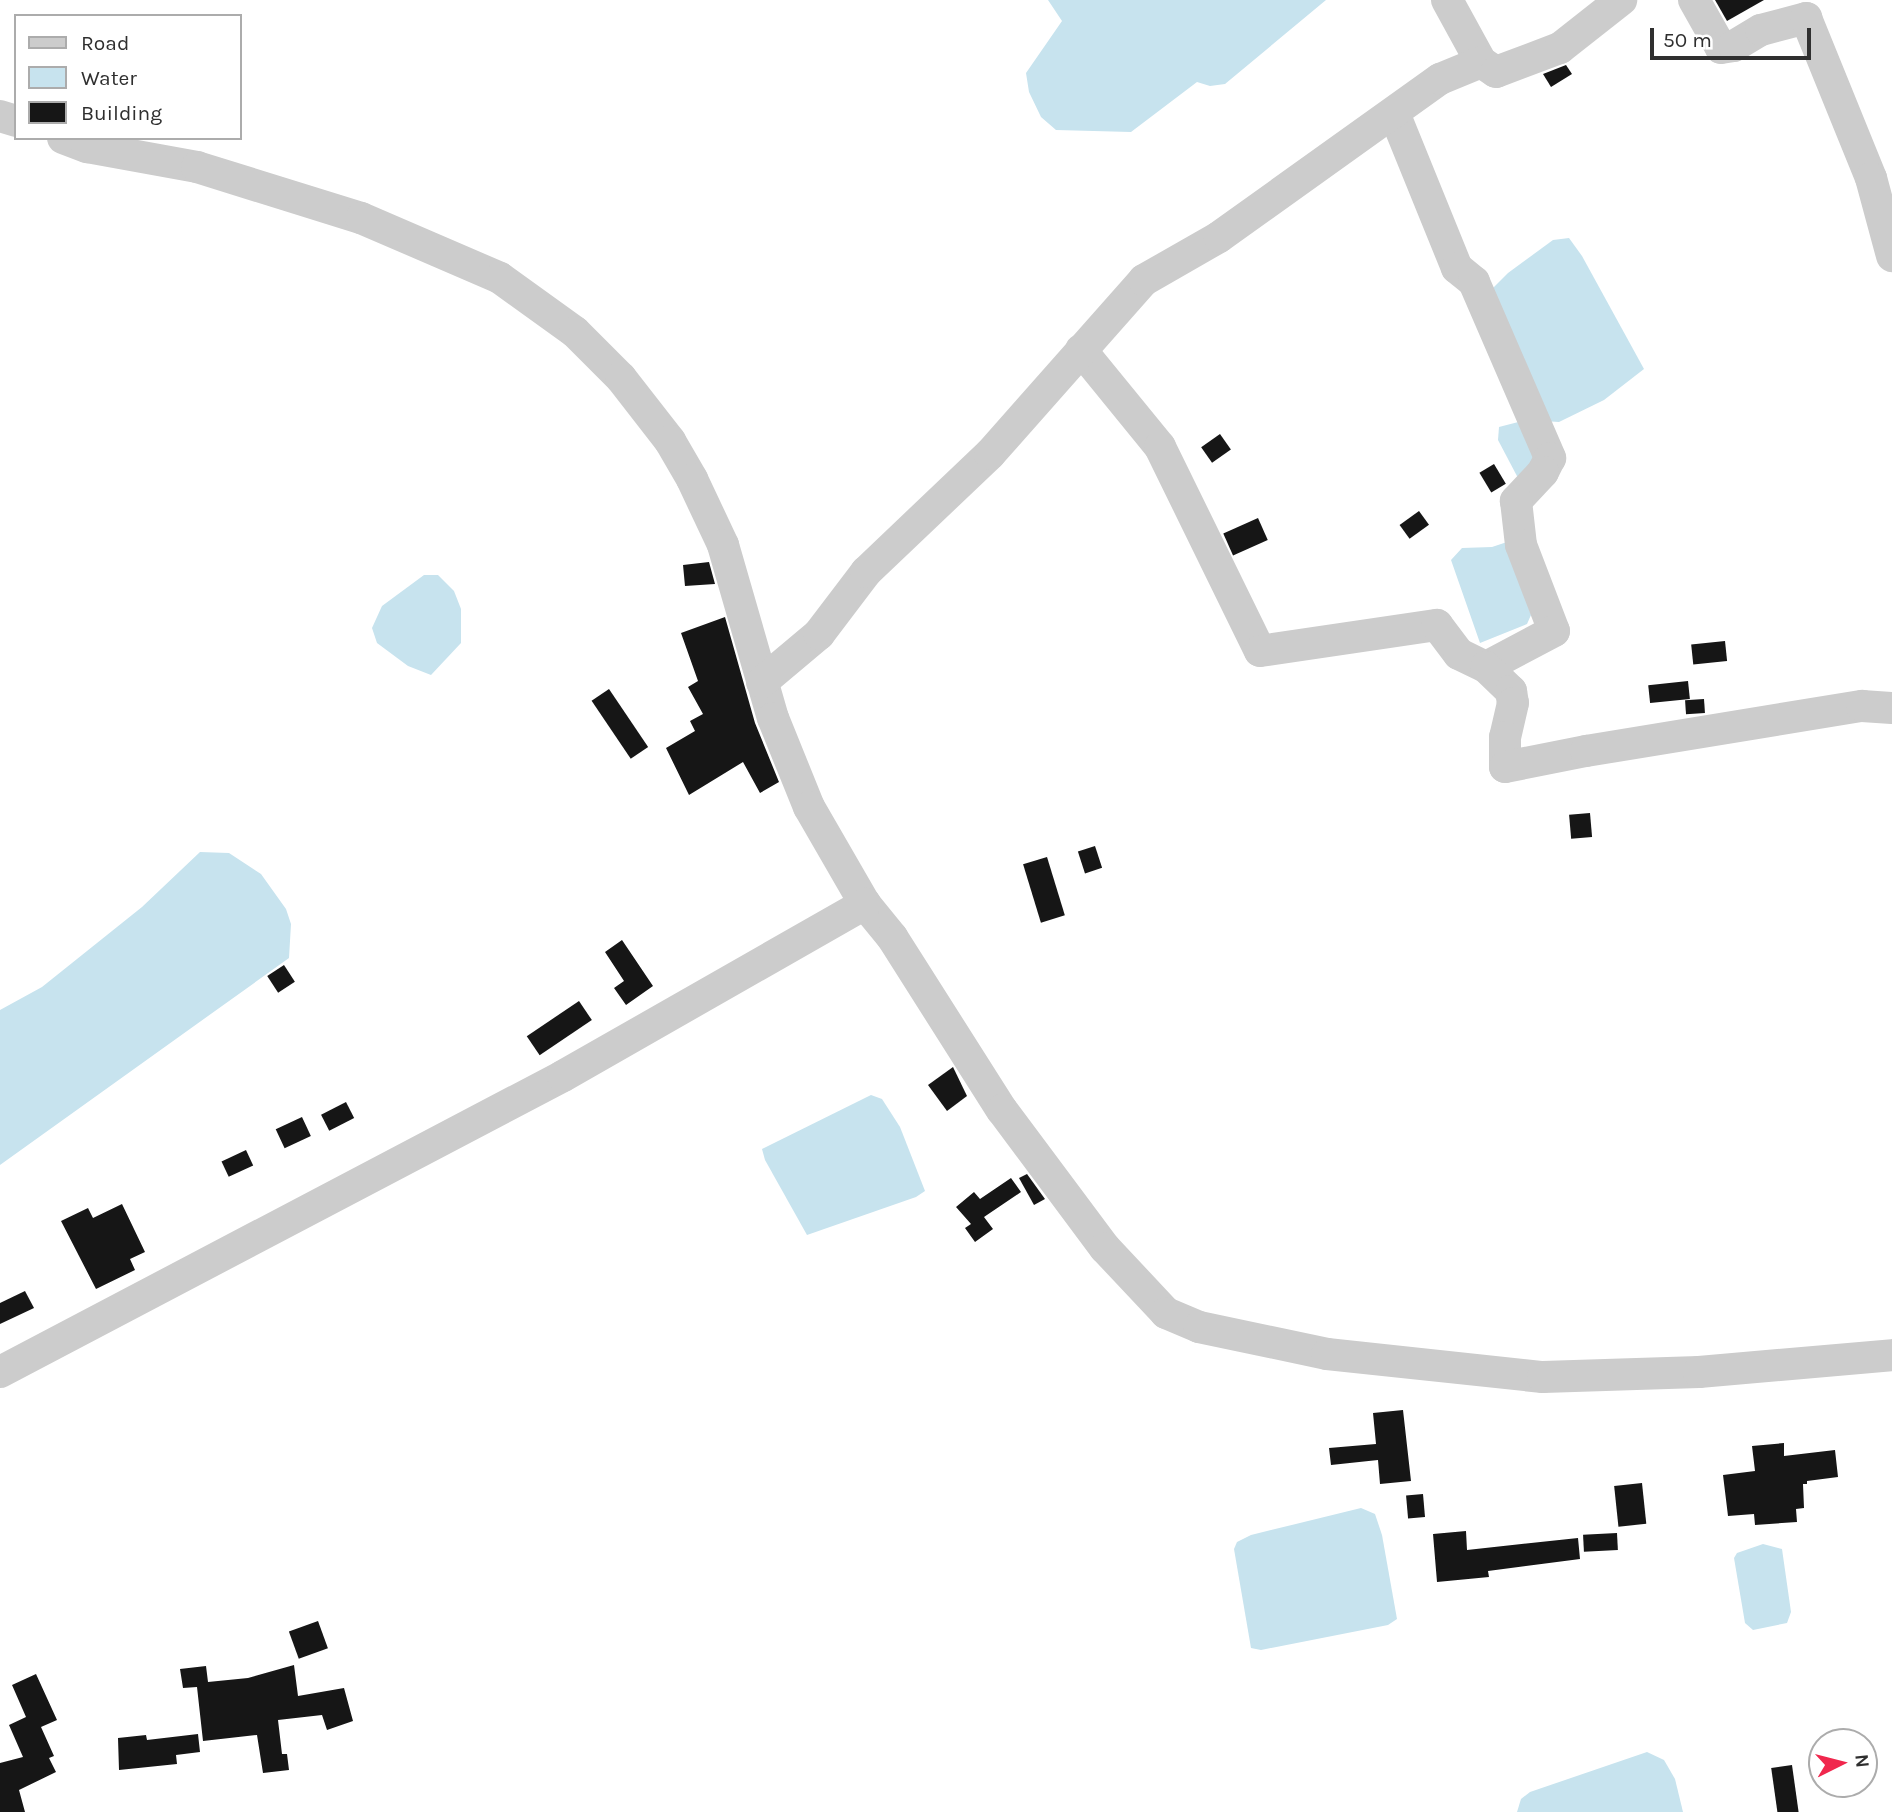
<!DOCTYPE html>
<style>
body{margin:0}
#map{position:relative;width:1892px;height:1812px;overflow:hidden;background:#fff;font-family:Karla,sans-serif}
div>[style]{position:absolute}
.water>*{inset:0;background:#c7e3ee}
.building>*{inset:0;background:#161616;transform-origin:0 0}
.minor>*{height:32px;margin:-16px;padding:0 16px;transform-origin:16px;border-radius:16px;background:#ccc}
span{translate:-50% -50%;white-space:nowrap;text-align:center;line-height:1.15;-webkit-text-stroke:7px #fff;paint-order:stroke}
.legend{position:absolute;left:14px;top:14px;width:228px;height:126px;box-sizing:border-box;background:#fff;border:2px solid #acacac;margin:0;padding:9px 12px;list-style:none;font-size:21px;color:#2f2f2f}
.legend li{display:flex;align-items:center;gap:14px;height:35px}
.legend b{width:35px;border:2px solid #acacac}
.north{position:absolute;left:1808px;top:1728px;width:70px;height:70px;box-sizing:border-box;background:#fff;border:2px solid #acacac;border-radius:50%;rotate:84deg;font-size:19px;font-weight:700;line-height:28px;text-align:center;color:#2f2f2f}
.north::after{content:'';display:block;margin:auto;width:24px;height:32px;background:#f0274d;clip-path:polygon(50% 0,100% 100%,50% 72%,0 100%)}
.scale{position:absolute;left:1650px;top:28px;width:161px;height:32px;box-sizing:border-box;border:4px solid #2f2f2f;border-top:0;padding-left:9px;font-size:21px;line-height:24px;white-space:nowrap;color:#2f2f2f;-webkit-text-stroke:5px #fff;paint-order:stroke}
</style>
<div id="map">
<div class="water">
<i style="clip-path:polygon(1048px 0,1326px 0,1225px 84px,1210px 86px,1197px 82px,1131px 132px,1056px 130px,1041px 117px,1029px 92px,1026px 73px,1062px 21px)"></i>
<i style="clip-path:polygon(1569px 238px,1582px 256px,1644px 369px,1604px 400px,1559px 422px,1543px 421px,1485px 296px,1508px 273px,1553px 240px)"></i>
<i style="clip-path:polygon(1526px 420px,1540px 454px,1518px 478px,1498px 440px,1499px 427px)"></i>
<i style="clip-path:polygon(1507px 542px,1531px 615px,1527px 624px,1480px 643px,1451px 560px,1462px 548px,1492px 547px)"></i>
<i style="clip-path:polygon(424px 575px,438px 575px,454px 591px,461px 609px,461px 643px,431px 675px,408px 666px,377px 643px,372px 628px,382px 606px)"></i>
<i style="clip-path:polygon(200px 852px,229px 853px,261px 874px,286px 909px,291px 924px,289px 958px,0 1165px,0 1010px,42px 987px,142px 907px)"></i>
<i style="clip-path:polygon(871px 1095px,882px 1099px,900px 1127px,925px 1191px,916px 1197px,807px 1235px,765px 1160px,762px 1149px)"></i>
<i style="clip-path:polygon(1361px 1508px,1375px 1514px,1382px 1535px,1397px 1619px,1388px 1625px,1261px 1650px,1251px 1648px,1234px 1549px,1237px 1542px,1251px 1535px)"></i>
<i style="clip-path:polygon(1763px 1544px,1782px 1549px,1791px 1612px,1787px 1623px,1753px 1630px,1745px 1623px,1734px 1558px,1737px 1553px)"></i>
<i style="clip-path:polygon(1647px 1752px,1664px 1760px,1675px 1779px,1683px 1812px,1517px 1812px,1521px 1799px,1530px 1792px)"></i>
</div>
<div class="building">
<i style="clip-path:polygon(1715px 0,1764px 0,1727px 21px)"></i>
<i style="clip-path:polygon(1566px 65px,1572px 74px,1551px 87px,1543px 74px)"></i>
<i style="left:1220px;top:434px;width:19px;height:23px;rotate:55deg"></i>
<i style="left:1494px;top:464px;width:23px;height:17px;rotate:59deg"></i>
<i style="left:1419px;top:511px;width:17px;height:24px;rotate:54deg"></i>
<i style="left:1258px;top:518px;width:24px;height:38px;rotate:66deg"></i>
<i style="clip-path:polygon(709px 562px,715px 584px,685px 586px,683px 565px)"></i>
<i style="clip-path:polygon(725px 617px,755px 723px,779px 782px,760px 793px,743px 762px,689px 795px,666px 748px,695px 731px,690px 721px,703px 714px,688px 687px,698px 681px,681px 633px)"></i>
<i style="left:1725px;top:641px;width:20px;height:34px;rotate:84deg"></i>
<i style="left:1688px;top:681px;width:18px;height:40px;rotate:84deg"></i>
<i style="left:609px;top:689px;width:70px;height:21px;rotate:56deg"></i>
<i style="left:1704px;top:699px;width:14px;height:19px;rotate:86deg"></i>
<i style="left:1590px;top:813px;width:24px;height:21px;rotate:85deg"></i>
<i style="left:1095px;top:846px;width:23px;height:18px;rotate:72deg"></i>
<i style="left:1047px;top:857px;width:61px;height:25px;rotate:73deg"></i>
<i style="clip-path:polygon(622px 940px,653px 986px,626px 1005px,614px 988px,624px 981px,605px 952px)"></i>
<i style="left:284px;top:965px;width:20px;height:20px;rotate:57deg"></i>
<i style="left:579px;top:1001px;width:23px;height:63px;rotate:56deg"></i>
<i style="clip-path:polygon(953px 1067px,967px 1096px,947px 1111px,928px 1085px)"></i>
<i style="left:346px;top:1102px;width:18px;height:28px;rotate:63deg"></i>
<i style="left:302px;top:1117px;width:21px;height:29px;rotate:65deg"></i>
<i style="left:246px;top:1150px;width:17px;height:27px;rotate:65deg"></i>
<i style="clip-path:polygon(1027px 1174px,1045px 1199px,1034px 1205px,1019px 1178px)"></i>
<i style="clip-path:polygon(1011px 1178px,1021px 1192px,984px 1217px,993px 1229px,975px 1242px,965px 1228px,971px 1224px,956px 1207px,974px 1192px,980px 1199px)"></i>
<i style="clip-path:polygon(122px 1204px,145px 1252px,130px 1259px,135px 1270px,96px 1289px,61px 1221px,88px 1208px,93px 1218px)"></i>
<i style="clip-path:polygon(25px 1291px,34px 1308px,0 1324px,0 1303px)"></i>
<i style="clip-path:polygon(1403px 1410px,1411px 1481px,1380px 1484px,1378px 1460px,1331px 1465px,1329px 1448px,1376px 1444px,1373px 1413px)"></i>
<i style="clip-path:polygon(1784px 1443px,1784px 1456px,1835px 1450px,1838px 1477px,1807px 1481px,1807px 1484px,1803px 1484px,1804px 1508px,1796px 1509px,1797px 1522px,1755px 1525px,1754px 1514px,1728px 1516px,1723px 1475px,1755px 1471px,1752px 1446px)"></i>
<i style="left:1642px;top:1483px;width:41px;height:28px;rotate:84deg"></i>
<i style="left:1423px;top:1494px;width:23px;height:17px;rotate:85deg"></i>
<i style="clip-path:polygon(1466px 1531px,1467px 1550px,1578px 1538px,1580px 1559px,1488px 1571px,1489px 1577px,1437px 1582px,1433px 1534px)"></i>
<i style="left:1617px;top:1533px;width:17px;height:34px;rotate:87deg"></i>
<i style="left:318px;top:1621px;width:29px;height:31px;rotate:70deg"></i>
<i style="clip-path:polygon(294px 1665px,298px 1696px,344px 1688px,353px 1721px,327px 1730px,322px 1715px,278px 1720px,282px 1754px,287px 1754px,289px 1770px,263px 1773px,257px 1735px,203px 1741px,197px 1687px,183px 1688px,180px 1669px,206px 1666px,208px 1682px,248px 1678px)"></i>
<i style="clip-path:polygon(36px 1674px,57px 1720px,41px 1727px,54px 1756px,49px 1758px,56px 1772px,19px 1790px,25px 1812px,0 1812px,0 1763px,23px 1757px,9px 1725px,26px 1717px,12px 1685px)"></i>
<i style="clip-path:polygon(198px 1734px,200px 1752px,176px 1755px,177px 1764px,119px 1770px,118px 1738px,146px 1735px,147px 1740px)"></i>
<i style="left:1792px;top:1765px;width:48px;height:21px;rotate:82deg"></i>
</div>
<div class="minor">
<i style="left:1447px;top:0;width:71px;rotate:61.3deg"></i>
<i style="left:1694px;top:0;width:55px;rotate:60.6deg"></i>
<i style="left:1721px;top:48px;width:13px;rotate:-9deg"></i>
<i style="left:1734px;top:46px;width:31px;rotate:-31deg"></i>
<i style="left:1761px;top:30px;width:47px;rotate:-14.9deg"></i>
<i style="left:1806px;top:18px;width:173px;rotate:67.9deg"></i>
<i style="left:1871px;top:178px;width:81px;rotate:74.9deg"></i>
<i style="left:1394px;top:113px;width:167px;rotate:67.9deg"></i>
<i style="left:1457px;top:268px;width:22px;rotate:39deg"></i>
<i style="left:1474px;top:282px;width:192px;rotate:66.6deg"></i>
<i style="left:1550px;top:458px;width:16px;rotate:117deg"></i>
<i style="left:1543px;top:472px;width:40px;rotate:133deg"></i>
<i style="left:1516px;top:501px;width:44px;rotate:83.5deg"></i>
<i style="left:1521px;top:545px;width:92px;rotate:69deg"></i>
<i style="left:1554px;top:631px;width:77px;rotate:152.1deg"></i>
<i style="left:0;top:116px;width:17px;rotate:17deg"></i>
<i style="left:63px;top:138px;width:26px;rotate:21deg"></i>
<i style="left:87px;top:147px;width:112px;rotate:10.3deg"></i>
<i style="left:197px;top:167px;width:172px;rotate:17.3deg"></i>
<i style="left:361px;top:218px;width:151px;rotate:23.3deg"></i>
<i style="left:500px;top:278px;width:92px;rotate:35.8deg"></i>
<i style="left:575px;top:332px;width:65px;rotate:45deg"></i>
<i style="left:621px;top:378px;width:80px;rotate:52.1deg"></i>
<i style="left:670px;top:441px;width:44px;rotate:59.9deg"></i>
<i style="left:692px;top:479px;width:73px;rotate:64.8deg"></i>
<i style="left:723px;top:545px;width:180px;rotate:73.9deg"></i>
<i style="left:773px;top:718px;width:96px;rotate:68deg"></i>
<i style="left:809px;top:807px;width:112px;rotate:60deg"></i>
<i style="left:865px;top:904px;width:43px;rotate:50.7deg"></i>
<i style="left:892px;top:937px;width:205px;rotate:57.6deg"></i>
<i style="left:1002px;top:1110px;width:172px;rotate:53.3deg"></i>
<i style="left:1105px;top:1248px;width:89px;rotate:46.8deg"></i>
<i style="left:1166px;top:1313px;width:36px;rotate:23deg"></i>
<i style="left:1199px;top:1327px;width:131px;rotate:11.9deg"></i>
<i style="left:1327px;top:1354px;width:217px;rotate:6.1deg"></i>
<i style="left:1543px;top:1377px;width:156px;rotate:-1.8deg"></i>
<i style="left:1699px;top:1372px;width:194px;rotate:-5deg"></i>
<i style="left:1081px;top:350px;width:125px;rotate:50.8deg"></i>
<i style="left:1160px;top:447px;width:227px;rotate:63.9deg"></i>
<i style="left:1260px;top:651px;width:179px;rotate:-8.4deg"></i>
<i style="left:1437px;top:625px;width:36px;rotate:53deg"></i>
<i style="left:1459px;top:654px;width:30px;rotate:26deg"></i>
<i style="left:1486px;top:667px;width:35px;rotate:44deg"></i>
<i style="left:1511px;top:691px;width:12px;rotate:81deg"></i>
<i style="left:1513px;top:703px;width:35px;rotate:103deg"></i>
<i style="left:1505px;top:737px;width:30px;rotate:90deg"></i>
<i style="left:1505px;top:767px;width:83px;rotate:-11.2deg"></i>
<i style="left:1586px;top:751px;width:280px;rotate:-9.3deg"></i>
<i style="left:1862px;top:706px;width:30px;rotate:4deg"></i>
<i style="left:762px;top:682px;width:75px;rotate:-40.1deg"></i>
<i style="left:819px;top:634px;width:78px;rotate:-52.8deg"></i>
<i style="left:866px;top:572px;width:171px;rotate:-43.6deg"></i>
<i style="left:990px;top:454px;width:232px;rotate:-48.5deg"></i>
<i style="left:1144px;top:280px;width:86px;rotate:-29.8deg"></i>
<i style="left:1219px;top:237px;width:272px;rotate:-35.6deg"></i>
<i style="left:1440px;top:79px;width:44px;rotate:-22.5deg"></i>
<i style="left:1481px;top:62px;width:18px;rotate:34deg"></i>
<i style="left:1496px;top:72px;width:68px;rotate:-20.6deg"></i>
<i style="left:1560px;top:48px;width:78px;rotate:-38.2deg"></i>
<i style="left:0;top:1372px;width:636px;rotate:-27.73deg"></i>
<i style="left:563px;top:1076px;width:348px;rotate:-29.7deg"></i>
</div>
<ul class="legend">
<li><b style="height:9px;background:#ccc"></b>Road</li>
<li><b style="height:19px;background:#c7e3ee"></b>Water</li>
<li><b style="height:19px;background:#161616"></b>Building</li>
</ul>
<div class="north">N</div>
<div class="scale">50 m</div>
</div>
